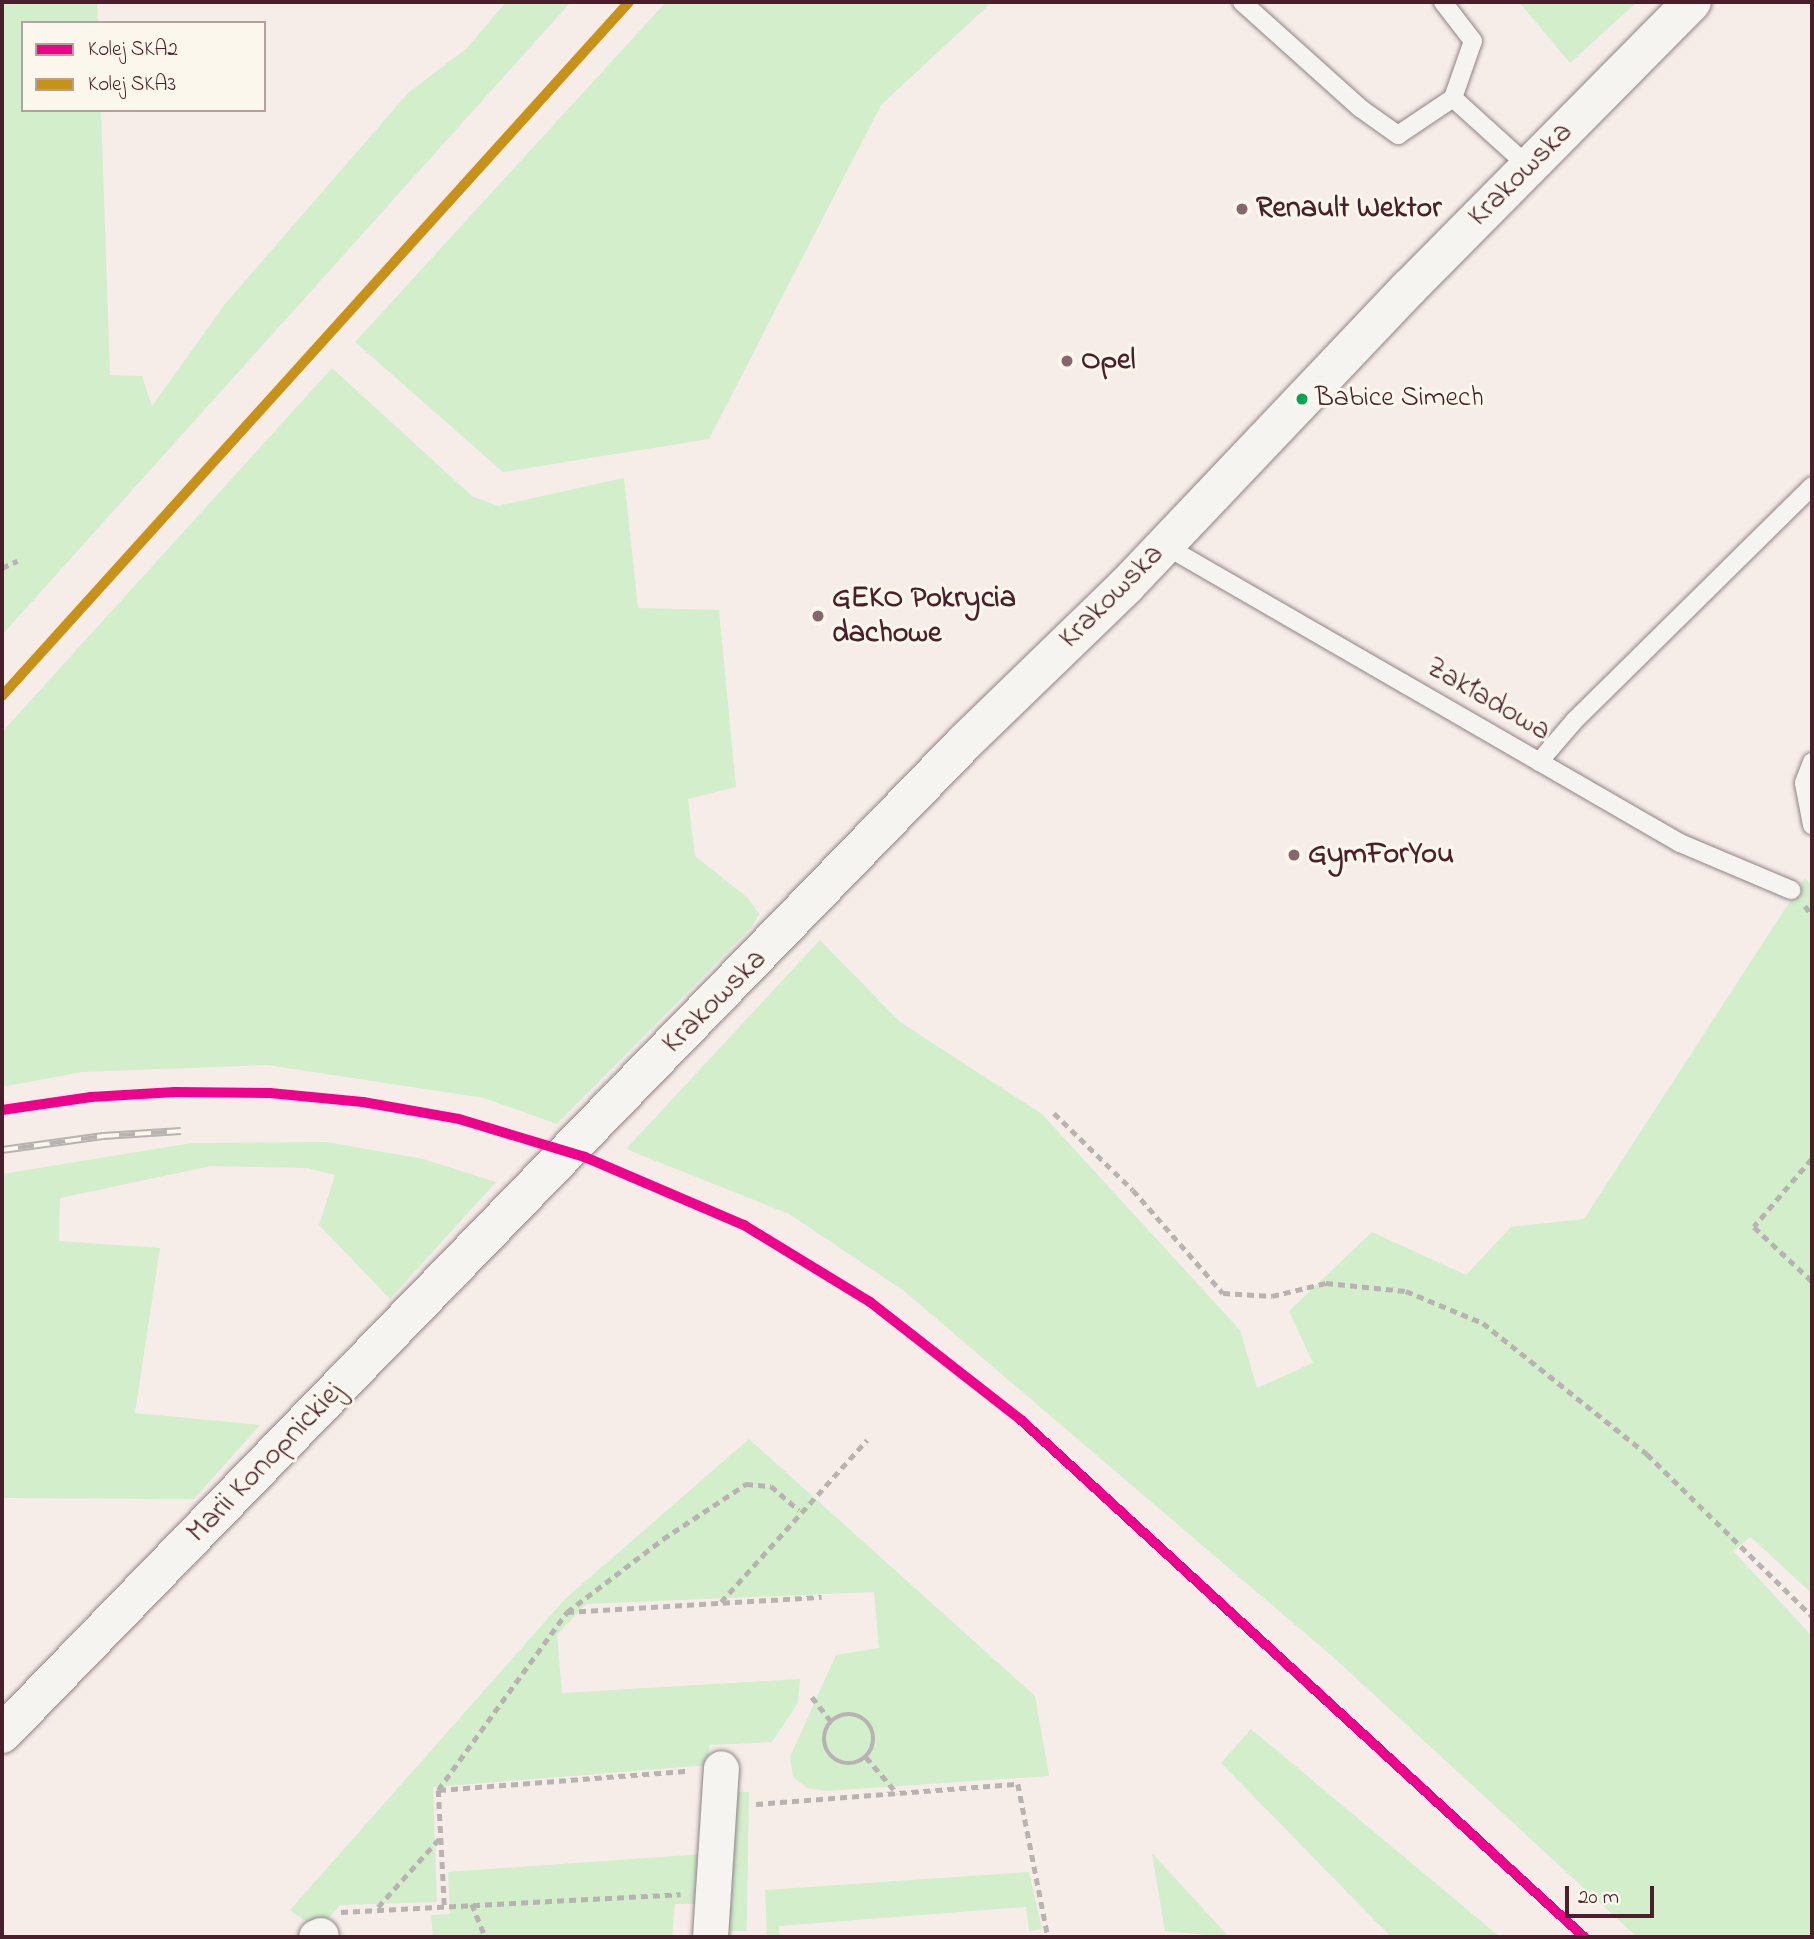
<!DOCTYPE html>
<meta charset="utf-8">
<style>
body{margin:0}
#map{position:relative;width:1814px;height:1939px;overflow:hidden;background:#f6ede9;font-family:"Indie Flower",sans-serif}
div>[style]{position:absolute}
.green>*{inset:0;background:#d2eecb;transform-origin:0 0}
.path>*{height:4.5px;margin-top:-2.25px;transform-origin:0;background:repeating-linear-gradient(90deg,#b8b2b0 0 7px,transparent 0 12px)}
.path>.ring{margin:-2.25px;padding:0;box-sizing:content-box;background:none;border:4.5px solid #b8b2b0;border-radius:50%}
.roads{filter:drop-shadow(0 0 2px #908384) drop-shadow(0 0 2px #908384)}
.service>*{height:18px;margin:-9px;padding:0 9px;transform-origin:9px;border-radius:9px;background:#f6f4f0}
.minor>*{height:35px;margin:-17.5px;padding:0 17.5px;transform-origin:17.5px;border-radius:17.5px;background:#f6f4f0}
.tertiary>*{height:38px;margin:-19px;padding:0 19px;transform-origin:19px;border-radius:19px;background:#f6f4f0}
.rail>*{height:8px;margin-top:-4px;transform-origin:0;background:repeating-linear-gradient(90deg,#fbf7ec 0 16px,#b8b2b0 0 32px);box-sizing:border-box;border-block:2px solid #b8b2b0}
.rail-1>*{height:10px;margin:-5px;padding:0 5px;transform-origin:5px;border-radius:5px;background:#ed028c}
.rail-2>*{height:10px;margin:-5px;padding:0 5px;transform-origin:5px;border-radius:5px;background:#c89118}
.dots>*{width:19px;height:19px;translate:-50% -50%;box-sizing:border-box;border:4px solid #fbf7ec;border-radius:50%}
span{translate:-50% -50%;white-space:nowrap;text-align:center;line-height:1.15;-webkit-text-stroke:6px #fbf7ec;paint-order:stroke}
.bus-label{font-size:28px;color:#4a1f2b}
.left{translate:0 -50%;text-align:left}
.street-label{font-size:30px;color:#4a1f2b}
.poi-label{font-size:30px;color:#4a1f2b;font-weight:700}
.frame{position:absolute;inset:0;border:4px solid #4a1f2b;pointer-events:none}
.legend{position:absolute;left:21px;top:21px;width:245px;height:91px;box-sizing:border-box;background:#fbf7ec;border:2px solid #b4a19f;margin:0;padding:9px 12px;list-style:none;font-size:21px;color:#4a1f2b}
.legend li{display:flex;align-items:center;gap:14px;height:35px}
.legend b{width:35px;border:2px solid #b4a19f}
.scale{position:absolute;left:1565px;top:1886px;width:89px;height:32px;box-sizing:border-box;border:4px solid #4a1f2b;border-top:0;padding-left:9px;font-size:21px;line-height:24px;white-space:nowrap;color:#4a1f2b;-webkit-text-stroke:5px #fbf7ec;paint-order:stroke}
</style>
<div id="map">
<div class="green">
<i style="clip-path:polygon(2px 2px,97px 2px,98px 23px,23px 23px,23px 110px,101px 110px,110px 375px,142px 376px,152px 406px,225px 304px,408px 93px,466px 49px,506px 2px,571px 2px,2px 635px)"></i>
<i style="clip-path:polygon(666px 2px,992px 2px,881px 105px,709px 439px,503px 472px,355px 342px)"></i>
<i style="clip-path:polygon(1519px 2px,1637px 2px,1570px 63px)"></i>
<i style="clip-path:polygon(332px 368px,472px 496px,498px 506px,624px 478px,638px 608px,719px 610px,736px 787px,688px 799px,695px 856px,748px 898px,759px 914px,751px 928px,557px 1124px,484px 1098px,267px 1065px,82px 1072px,2px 1087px,2px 732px)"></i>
<i style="clip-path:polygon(1805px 878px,1812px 886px,1812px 1594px,1751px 1537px,1733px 1551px,1812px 1636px,1812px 1937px,1637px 1937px,1333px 1657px,904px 1291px,789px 1214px,626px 1149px,820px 940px,900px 1022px,1042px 1114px,1240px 1330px,1257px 1388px,1313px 1363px,1289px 1311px,1372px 1232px,1466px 1275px,1511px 1227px,1584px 1219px)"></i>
<i style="clip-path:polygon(327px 1142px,423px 1159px,496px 1182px,390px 1299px,319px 1225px,335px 1175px,307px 1168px,211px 1166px,60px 1198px,59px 1241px,160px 1248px,135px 1413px,260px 1425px,194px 1499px,2px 1498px,2px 1174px,192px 1143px)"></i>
<i style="clip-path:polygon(749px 1439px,1035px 1696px,1049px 1776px,826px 1791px,807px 1788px,793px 1777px,790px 1757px,836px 1655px,879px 1648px,874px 1592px,586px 1604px,557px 1635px,562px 1693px,800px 1679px,798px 1703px,772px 1742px,709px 1745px,710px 1765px,433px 1787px,437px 1902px,340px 1905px,318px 1930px,290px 1910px,565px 1599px)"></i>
<i style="clip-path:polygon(1251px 1729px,1500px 1937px,1391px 1937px,1221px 1763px)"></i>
<i style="left:749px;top:1792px;width:139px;height:18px;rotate:91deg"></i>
<i style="clip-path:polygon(1152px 1853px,1229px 1937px,1165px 1931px)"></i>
<i style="clip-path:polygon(703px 1854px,702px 1904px,675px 1904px,672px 1937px,433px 1937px,431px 1915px,450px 1914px,448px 1872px)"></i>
<i style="clip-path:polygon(1029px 1872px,1042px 1929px,1029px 1931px,1026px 1907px,779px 1926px,780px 1937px,767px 1937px,765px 1890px)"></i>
</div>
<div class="path">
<i style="left:2px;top:568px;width:17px;rotate:-25deg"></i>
<i style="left:1805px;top:906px;width:11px;rotate:52deg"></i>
<i style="left:1054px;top:1113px;width:110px;rotate:44.3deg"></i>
<i style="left:1133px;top:1190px;width:137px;rotate:48.9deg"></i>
<i style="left:1223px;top:1293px;width:49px;rotate:3.5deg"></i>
<i style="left:1272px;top:1296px;width:56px;rotate:-13.5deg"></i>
<i style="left:1326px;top:1283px;width:80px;rotate:5.7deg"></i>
<i style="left:1406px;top:1291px;width:83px;rotate:22.6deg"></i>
<i style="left:1483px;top:1323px;width:210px;rotate:38.6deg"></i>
<i style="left:1647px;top:1454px;width:231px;rotate:44.5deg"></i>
<i style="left:1812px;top:1159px;width:89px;rotate:130.5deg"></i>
<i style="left:1754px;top:1227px;width:79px;rotate:43deg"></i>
<i style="left:721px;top:1602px;width:218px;rotate:-48deg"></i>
<i style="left:567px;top:1612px;width:121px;rotate:-37.2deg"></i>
<i style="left:663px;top:1539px;width:100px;rotate:-33.5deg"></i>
<i style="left:746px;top:1484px;width:25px;rotate:5deg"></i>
<i style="left:771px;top:1486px;width:37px;rotate:41deg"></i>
<i style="left:812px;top:1697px;width:31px;rotate:52deg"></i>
<i class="ring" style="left:824px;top:1714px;width:45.5px;height:45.5px"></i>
<i style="left:866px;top:1757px;width:48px;rotate:49.3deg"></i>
<i style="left:439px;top:1790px;width:250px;rotate:-4.4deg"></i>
<i style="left:756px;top:1804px;width:263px;rotate:-4.4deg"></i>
<i style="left:1018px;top:1784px;width:156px;rotate:78.9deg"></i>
<i style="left:472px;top:1904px;width:35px;rotate:68deg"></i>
<i style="left:444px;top:1905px;width:115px;rotate:-93deg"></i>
<i style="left:438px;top:1790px;width:220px;rotate:-54.1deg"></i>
<i style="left:567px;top:1612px;width:255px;rotate:-3.4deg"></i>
<i style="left:378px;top:1907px;width:93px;rotate:-48.1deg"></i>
<i style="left:341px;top:1912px;width:340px;rotate:-3deg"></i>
</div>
<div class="roads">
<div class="service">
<i style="left:1242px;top:2px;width:159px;rotate:41.9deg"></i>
<i style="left:1360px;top:108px;width:47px;rotate:35.4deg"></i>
<i style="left:1398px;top:135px;width:66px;rotate:-33.9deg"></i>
<i style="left:1453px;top:98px;width:60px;rotate:-70.7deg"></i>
<i style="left:1473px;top:41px;width:49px;rotate:-127.6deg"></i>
<i style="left:1453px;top:98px;width:103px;rotate:42.2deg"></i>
<i style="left:1164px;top:545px;width:596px;rotate:30.01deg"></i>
<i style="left:1680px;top:843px;width:121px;rotate:22.9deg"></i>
<i style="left:1539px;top:762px;width:55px;rotate:-49.4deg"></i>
<i style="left:1575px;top:720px;width:333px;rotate:-44.6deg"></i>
<i style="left:1812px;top:762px;width:22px;rotate:111deg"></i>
<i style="left:1804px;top:783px;width:43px;rotate:79.2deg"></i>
</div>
<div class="minor">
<i style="left:316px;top:1937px;width:5px;rotate:-22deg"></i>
<i style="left:710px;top:1937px;width:169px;rotate:-86.3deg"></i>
</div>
<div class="tertiary">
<i style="left:2px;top:1734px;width:1381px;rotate:-45.85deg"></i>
<i style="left:964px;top:743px;width:226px;rotate:-44.1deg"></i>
<i style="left:1126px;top:586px;width:411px;rotate:-46.5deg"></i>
<i style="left:1409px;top:288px;width:402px;rotate:-45.3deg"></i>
</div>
</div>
<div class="rail">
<i style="left:2px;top:1150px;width:102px;rotate:-7.9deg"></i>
<i style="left:103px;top:1136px;width:78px;rotate:-3.7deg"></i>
</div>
<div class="rail-1">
<i style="left:2px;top:1110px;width:90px;rotate:-8.3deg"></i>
<i style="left:91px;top:1097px;width:84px;rotate:-3.4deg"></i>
<i style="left:175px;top:1092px;width:95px;rotate:0.6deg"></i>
<i style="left:270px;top:1093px;width:93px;rotate:5.5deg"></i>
<i style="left:363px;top:1102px;width:97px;rotate:10deg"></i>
<i style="left:459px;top:1119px;width:132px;rotate:16.8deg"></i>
<i style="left:585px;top:1157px;width:173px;rotate:23.2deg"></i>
<i style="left:744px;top:1225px;width:148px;rotate:31.4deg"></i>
<i style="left:870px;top:1302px;width:192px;rotate:38deg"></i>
<i style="left:1021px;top:1420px;width:764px;rotate:42.56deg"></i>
</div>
<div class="rail-2">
<i style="left:2px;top:696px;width:935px;rotate:-47.9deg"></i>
</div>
<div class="dots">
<i style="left:1242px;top:209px;background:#86676e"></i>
<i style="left:1067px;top:361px;background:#86676e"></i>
<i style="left:1302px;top:399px;background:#00a651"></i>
<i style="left:818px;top:616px;background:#86676e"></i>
<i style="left:1294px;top:855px;background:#86676e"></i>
</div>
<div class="bus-label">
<span class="left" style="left:1315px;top:399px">Babice Simech</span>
</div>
<div class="street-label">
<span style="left:1521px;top:175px;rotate:-45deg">Krakowska</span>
<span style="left:1112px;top:597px;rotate:-45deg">Krakowska</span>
<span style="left:1488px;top:700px;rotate:30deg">Zakładowa</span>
<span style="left:715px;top:1002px;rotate:-45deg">Krakowska</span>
<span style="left:266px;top:1463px;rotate:-46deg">Marii Konopnickiej</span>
</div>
<div class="poi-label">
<span class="left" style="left:1256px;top:209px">Renault Wektor</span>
<span class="left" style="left:1081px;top:361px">Opel</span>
<span class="left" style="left:832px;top:616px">GEKO Pokrycia<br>dachowe</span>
<span class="left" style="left:1308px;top:855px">GymForYou</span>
</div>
<div class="frame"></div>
<ul class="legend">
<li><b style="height:9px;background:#ed028c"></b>Kolej SKA2</li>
<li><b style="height:9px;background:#c89118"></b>Kolej SKA3</li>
</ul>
<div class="scale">20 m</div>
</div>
